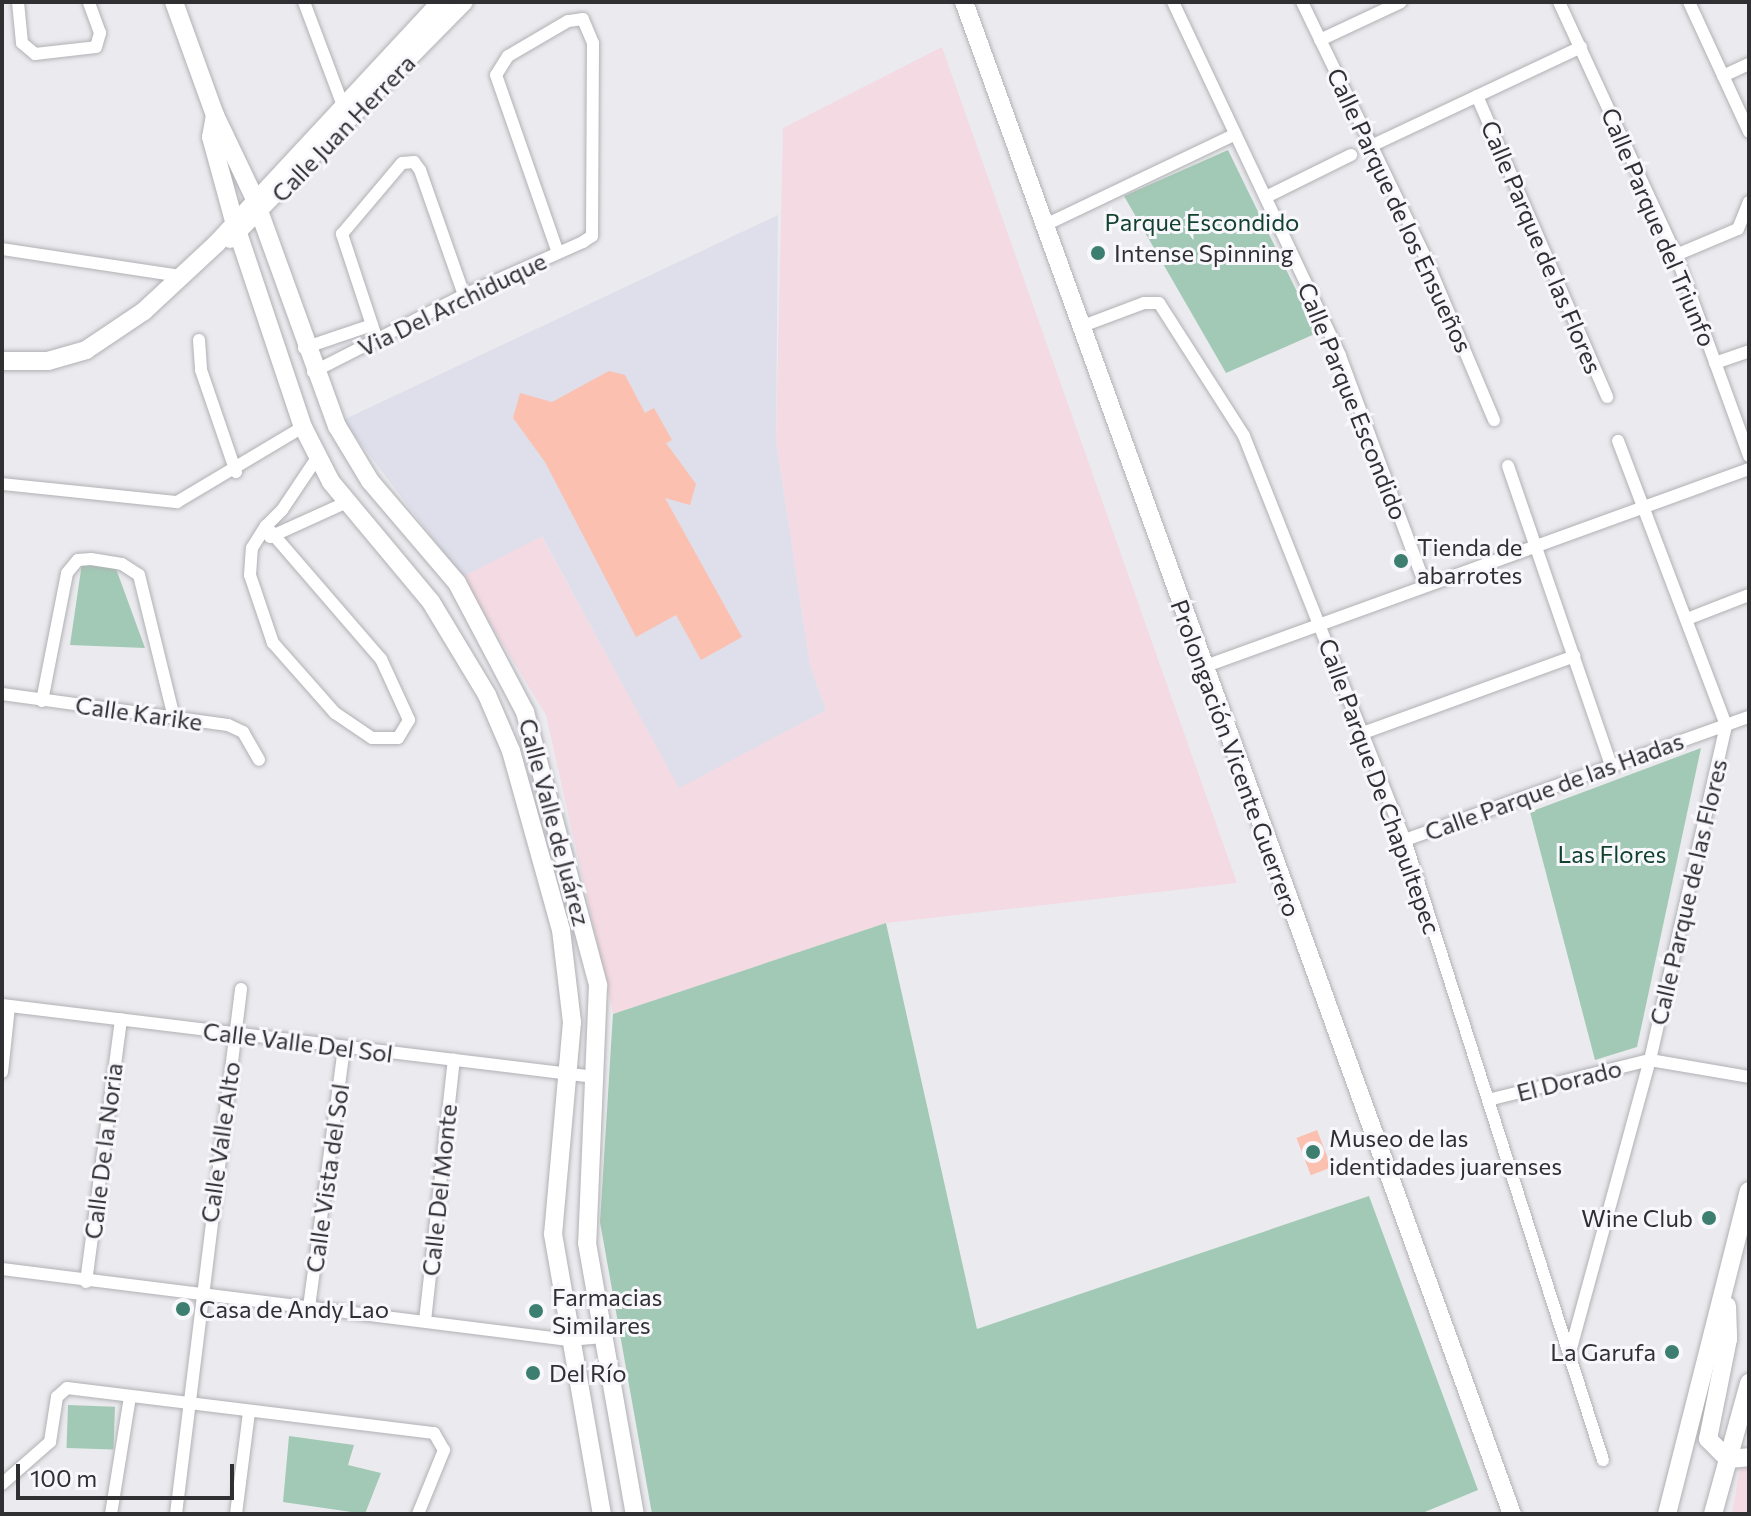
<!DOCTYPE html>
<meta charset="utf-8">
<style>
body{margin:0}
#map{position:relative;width:1751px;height:1516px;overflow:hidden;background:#ebebef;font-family:Commissioner,sans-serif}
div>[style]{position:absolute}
.commercial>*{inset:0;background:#f3dae3}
.built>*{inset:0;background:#dedfea}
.green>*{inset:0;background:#a2c9b5;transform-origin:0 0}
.building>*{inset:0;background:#fbc0b0;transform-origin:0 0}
.roads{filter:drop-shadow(0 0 2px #b0b1b4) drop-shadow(0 0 2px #b0b1b4)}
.street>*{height:12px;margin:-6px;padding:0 6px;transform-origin:6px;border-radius:6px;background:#fff}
.secondary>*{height:18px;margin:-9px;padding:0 9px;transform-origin:9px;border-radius:9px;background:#fff}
.dots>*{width:22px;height:22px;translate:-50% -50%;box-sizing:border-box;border:4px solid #f8f8fc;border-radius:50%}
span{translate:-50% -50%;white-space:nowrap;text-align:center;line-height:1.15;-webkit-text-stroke:6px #f8f8fc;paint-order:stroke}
.street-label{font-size:24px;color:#303032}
.park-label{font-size:24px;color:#12412e}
.poi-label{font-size:24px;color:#303032}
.left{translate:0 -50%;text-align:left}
.right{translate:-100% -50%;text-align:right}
.frame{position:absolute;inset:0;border:4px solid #303032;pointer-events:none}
.scale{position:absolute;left:16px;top:1464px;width:218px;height:36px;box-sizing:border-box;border:4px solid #303032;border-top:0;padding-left:10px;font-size:24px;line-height:28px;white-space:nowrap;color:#303032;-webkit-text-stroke:6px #f8f8fc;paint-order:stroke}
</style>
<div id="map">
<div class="commercial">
<i style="clip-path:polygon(942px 47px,1237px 883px,886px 923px,613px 1014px,546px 715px,462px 577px,541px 535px,679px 787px,826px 710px,810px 666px,776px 442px,783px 128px)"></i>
<i style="clip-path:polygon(1749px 1467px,1749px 1514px,1732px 1514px,1740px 1468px)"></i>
</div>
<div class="built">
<i style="clip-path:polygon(778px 215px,776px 442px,810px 666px,826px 710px,679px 788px,542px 536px,462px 577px,343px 420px)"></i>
</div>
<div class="green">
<i style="clip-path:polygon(1228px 150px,1317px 333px,1226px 373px,1124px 196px)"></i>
<i style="clip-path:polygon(82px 563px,115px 566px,145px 648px,70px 645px)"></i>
<i style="clip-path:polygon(1701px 748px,1637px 1047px,1595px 1060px,1530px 812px)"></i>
<i style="clip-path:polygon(886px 923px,977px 1329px,1369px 1196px,1478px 1490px,1420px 1514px,652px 1514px,600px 1222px,613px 1014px)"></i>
<i style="left:68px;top:1405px;width:47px;height:43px;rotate:2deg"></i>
<i style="clip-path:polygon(289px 1436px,354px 1445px,348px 1465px,381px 1473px,365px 1514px,283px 1502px)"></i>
</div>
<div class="building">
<i style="clip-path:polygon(609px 371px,625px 375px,645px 413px,654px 408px,672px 440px,666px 443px,696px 484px,690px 505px,665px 498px,742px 637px,701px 660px,676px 615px,636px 637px,545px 462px,513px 418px,520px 393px,552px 402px)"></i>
<i style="left:1317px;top:1130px;width:40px;height:22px;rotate:69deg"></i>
</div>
<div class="roads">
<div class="street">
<i style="left:18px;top:2px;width:41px;rotate:84.4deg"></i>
<i style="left:22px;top:43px;width:17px;rotate:40deg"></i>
<i style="left:35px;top:54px;width:61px;rotate:-6.5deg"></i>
<i style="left:96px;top:47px;width:15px;rotate:-74deg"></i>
<i style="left:100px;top:33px;width:33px;rotate:-110deg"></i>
<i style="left:304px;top:2px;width:116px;rotate:69.4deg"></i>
<i style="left:1173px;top:2px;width:391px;rotate:64.7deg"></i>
<i style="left:1340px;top:356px;width:244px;rotate:69.6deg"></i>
<i style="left:1302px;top:2px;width:285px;rotate:64.2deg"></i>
<i style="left:1426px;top:259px;width:175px;rotate:67.1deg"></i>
<i style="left:1559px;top:2px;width:279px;rotate:65.2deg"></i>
<i style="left:1676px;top:255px;width:214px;rotate:70deg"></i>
<i style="left:1689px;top:2px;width:143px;rotate:65.2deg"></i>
<i style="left:1320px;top:40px;width:89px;rotate:-25.1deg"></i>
<i style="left:1723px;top:76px;width:29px;rotate:-25deg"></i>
<i style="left:1477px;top:96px;width:328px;rotate:66.6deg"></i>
<i style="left:1373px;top:145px;width:230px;rotate:-25.2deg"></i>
<i style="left:1266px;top:197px;width:95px;rotate:-26.3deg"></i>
<i style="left:1043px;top:226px;width:212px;rotate:-25.5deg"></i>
<i style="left:2px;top:249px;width:181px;rotate:8.6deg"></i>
<i style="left:1676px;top:255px;width:67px;rotate:-22.8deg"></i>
<i style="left:1738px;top:229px;width:29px;rotate:-68deg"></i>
<i style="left:1080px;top:327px;width:68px;rotate:-20.6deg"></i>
<i style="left:1144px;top:303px;width:15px"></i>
<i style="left:1159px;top:303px;width:158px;rotate:57.4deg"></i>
<i style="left:1244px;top:436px;width:435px;rotate:68.3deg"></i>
<i style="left:1405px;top:840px;width:651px;rotate:72.29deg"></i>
<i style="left:199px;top:340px;width:30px;rotate:86deg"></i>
<i style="left:201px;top:370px;width:108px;rotate:71.1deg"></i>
<i style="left:377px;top:340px;width:112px;rotate:-108.3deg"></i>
<i style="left:342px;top:234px;width:93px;rotate:-49.8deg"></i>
<i style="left:402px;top:163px;width:12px;rotate:-5deg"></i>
<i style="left:414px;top:162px;width:10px;rotate:53deg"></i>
<i style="left:420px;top:170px;width:133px;rotate:70.6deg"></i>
<i style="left:304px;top:348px;width:72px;rotate:-18.7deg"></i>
<i style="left:1715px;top:363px;width:36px;rotate:-19deg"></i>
<i style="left:313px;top:372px;width:169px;rotate:-27deg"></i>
<i style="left:464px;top:295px;width:130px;rotate:-24deg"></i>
<i style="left:583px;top:242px;width:11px;rotate:-34deg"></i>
<i style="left:592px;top:236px;width:193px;rotate:-89.7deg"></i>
<i style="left:593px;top:43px;width:26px;rotate:-113deg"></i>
<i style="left:583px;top:19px;width:15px;rotate:172deg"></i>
<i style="left:568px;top:21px;width:69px;rotate:149.7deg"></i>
<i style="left:508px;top:56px;width:22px;rotate:122deg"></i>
<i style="left:496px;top:75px;width:188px;rotate:70.8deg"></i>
<i style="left:1508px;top:466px;width:316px;rotate:71deg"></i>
<i style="left:2px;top:484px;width:176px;rotate:5.9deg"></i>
<i style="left:177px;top:502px;width:147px;rotate:-30.8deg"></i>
<i style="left:266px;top:526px;width:176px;rotate:49.2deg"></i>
<i style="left:381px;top:659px;width:67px;rotate:65.3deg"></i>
<i style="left:409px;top:720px;width:21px;rotate:121deg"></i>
<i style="left:398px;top:738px;width:26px;rotate:180deg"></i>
<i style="left:372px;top:738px;width:45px;rotate:-146deg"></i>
<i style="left:335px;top:713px;width:94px;rotate:-131.5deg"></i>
<i style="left:273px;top:643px;width:72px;rotate:-108.7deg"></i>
<i style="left:250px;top:575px;width:27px;rotate:-86deg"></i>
<i style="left:252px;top:548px;width:26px;rotate:-58deg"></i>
<i style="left:266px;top:526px;width:23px;rotate:-45deg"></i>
<i style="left:282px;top:510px;width:63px;rotate:-56.1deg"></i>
<i style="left:270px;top:537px;width:82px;rotate:-24.4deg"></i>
<i style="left:1687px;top:619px;width:66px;rotate:-21.2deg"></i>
<i style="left:1203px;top:667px;width:581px;rotate:-19.93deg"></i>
<i style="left:2px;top:694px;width:228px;rotate:7.8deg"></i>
<i style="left:228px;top:725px;width:17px;rotate:25deg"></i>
<i style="left:243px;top:732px;width:32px;rotate:60deg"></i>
<i style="left:42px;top:701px;width:130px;rotate:-78.9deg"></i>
<i style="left:67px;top:573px;width:17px;rotate:-50deg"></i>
<i style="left:78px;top:560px;width:13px;rotate:-4deg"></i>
<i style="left:91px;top:559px;width:31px;rotate:9deg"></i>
<i style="left:122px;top:564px;width:20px;rotate:33deg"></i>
<i style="left:139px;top:575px;width:146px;rotate:76.2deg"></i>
<i style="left:1363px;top:733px;width:225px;rotate:-20deg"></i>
<i style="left:1405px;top:840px;width:365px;rotate:-19.7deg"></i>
<i style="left:2px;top:1005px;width:597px;rotate:6.92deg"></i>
<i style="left:2px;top:1072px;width:66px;rotate:-83.9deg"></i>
<i style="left:1488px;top:1100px;width:167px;rotate:-13.9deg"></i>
<i style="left:1650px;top:1060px;width:100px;rotate:9.7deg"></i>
<i style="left:2px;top:1269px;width:571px;rotate:7.14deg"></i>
<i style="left:569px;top:1340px;width:34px;rotate:-5deg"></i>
<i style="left:86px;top:1282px;width:265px;rotate:-82.4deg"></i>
<i style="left:309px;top:1307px;width:261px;rotate:-82.3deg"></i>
<i style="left:425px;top:1321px;width:263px;rotate:-83.7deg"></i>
<i style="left:1570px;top:1352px;width:303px;rotate:-74.7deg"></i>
<i style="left:1650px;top:1060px;width:344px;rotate:-77.2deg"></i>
<i style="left:1726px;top:725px;width:304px;rotate:-110.8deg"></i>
<i style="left:2px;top:1484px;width:64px;rotate:-41.2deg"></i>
<i style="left:50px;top:1442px;width:46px;rotate:-81.2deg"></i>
<i style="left:57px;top:1397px;width:13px;rotate:-42deg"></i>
<i style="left:67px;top:1388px;width:370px;rotate:7deg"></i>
<i style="left:434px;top:1433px;width:20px;rotate:60deg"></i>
<i style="left:444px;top:1450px;width:69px;rotate:112.1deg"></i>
<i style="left:111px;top:1514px;width:119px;rotate:-80.8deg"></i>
<i style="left:176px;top:1514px;width:529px;rotate:-82.94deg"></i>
<i style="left:236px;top:1514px;width:102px;rotate:-82.7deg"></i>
</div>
<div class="secondary">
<i style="left:174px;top:2px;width:120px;rotate:70.1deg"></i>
<i style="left:215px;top:115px;width:91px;rotate:64.6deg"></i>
<i style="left:254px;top:197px;width:244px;rotate:70.1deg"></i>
<i style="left:337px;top:426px;width:64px;rotate:59deg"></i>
<i style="left:370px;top:481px;width:134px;rotate:49.5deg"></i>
<i style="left:457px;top:583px;width:146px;rotate:62.2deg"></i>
<i style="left:525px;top:712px;width:283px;rotate:75deg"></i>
<i style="left:598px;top:985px;width:258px;rotate:92.4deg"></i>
<i style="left:587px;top:1243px;width:275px;rotate:80deg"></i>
<i style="left:964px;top:2px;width:1608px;rotate:70.08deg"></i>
<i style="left:215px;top:115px;width:22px;rotate:100deg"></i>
<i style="left:211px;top:137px;width:87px;rotate:74.7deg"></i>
<i style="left:234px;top:221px;width:217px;rotate:71.5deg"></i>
<i style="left:303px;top:427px;width:62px;rotate:63deg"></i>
<i style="left:331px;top:482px;width:156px;rotate:50.2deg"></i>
<i style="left:431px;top:602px;width:109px;rotate:58.9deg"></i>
<i style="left:487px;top:695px;width:61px;rotate:66.8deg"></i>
<i style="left:511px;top:751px;width:186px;rotate:74.4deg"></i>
<i style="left:561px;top:930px;width:93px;rotate:83.2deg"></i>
<i style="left:572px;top:1022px;width:213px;rotate:95.1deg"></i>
<i style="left:553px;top:1234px;width:284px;rotate:80.1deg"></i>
<i style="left:230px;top:239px;width:333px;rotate:-45.4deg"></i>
<i style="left:2px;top:361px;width:46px"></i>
<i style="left:48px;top:361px;width:40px;rotate:-16deg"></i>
<i style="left:86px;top:350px;width:70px;rotate:-33.9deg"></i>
<i style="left:144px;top:311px;width:98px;rotate:-42.9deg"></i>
<i style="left:216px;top:244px;width:330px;rotate:-47.1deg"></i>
<i style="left:1727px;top:1306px;width:33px;rotate:88deg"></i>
<i style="left:1728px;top:1339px;width:102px;rotate:101.3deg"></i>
<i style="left:1708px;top:1439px;width:28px;rotate:45deg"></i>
<i style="left:1728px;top:1459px;width:21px;rotate:-5deg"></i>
<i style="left:1667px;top:1514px;width:333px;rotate:-75.8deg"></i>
<i style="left:1713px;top:1514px;width:136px;rotate:-74.6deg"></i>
</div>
</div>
<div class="dots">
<i style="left:1098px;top:253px;background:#3c7e70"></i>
<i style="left:1401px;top:561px;background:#3c7e70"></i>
<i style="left:1313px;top:1152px;background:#3c7e70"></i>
<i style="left:1709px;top:1218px;background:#3c7e70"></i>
<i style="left:183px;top:1309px;background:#3c7e70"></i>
<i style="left:536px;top:1311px;background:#3c7e70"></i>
<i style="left:1672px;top:1352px;background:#3c7e70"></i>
<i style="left:533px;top:1373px;background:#3c7e70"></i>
</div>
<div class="street-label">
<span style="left:343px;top:128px;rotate:-46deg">Calle Juan Herrera</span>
<span style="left:1400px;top:210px;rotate:65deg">Calle Parque de los Ensueños</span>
<span style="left:1659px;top:227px;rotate:67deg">Calle Parque del Triunfo</span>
<span style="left:1542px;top:247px;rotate:67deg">Calle Parque de las Flores</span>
<span style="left:452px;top:304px;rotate:-26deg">Via Del Archiduque</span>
<span style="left:1353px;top:401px;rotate:68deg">Calle Parque Escondido</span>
<span style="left:139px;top:713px;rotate:8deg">Calle Karike</span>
<span style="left:1236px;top:758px;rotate:70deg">Prolongación Vicente Guerrero</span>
<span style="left:1380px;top:786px;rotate:70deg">Calle Parque De Chapultepec</span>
<span style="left:1554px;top:786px;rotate:-20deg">Calle Parque de las Hadas</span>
<span style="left:555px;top:822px;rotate:75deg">Calle Valle de Juárez</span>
<span style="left:1688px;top:892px;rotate:-77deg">Calle Parque de las Flores</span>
<span style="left:298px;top:1042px;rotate:7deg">Calle Valle Del Sol</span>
<span style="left:1569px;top:1080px;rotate:-14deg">El Dorado</span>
<span style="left:220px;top:1142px;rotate:-82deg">Calle Valle Alto</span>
<span style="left:103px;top:1151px;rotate:-83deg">Calle De la Noria</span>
<span style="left:327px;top:1178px;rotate:-82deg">Calle Vista del Sol</span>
<span style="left:439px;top:1190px;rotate:-84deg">Calle Del Monte</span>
</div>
<div class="park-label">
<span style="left:1202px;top:222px">Parque Escondido</span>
<span style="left:1612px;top:854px">Las Flores</span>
</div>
<div class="poi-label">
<span class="left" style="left:1114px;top:253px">Intense Spinning</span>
<span class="left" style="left:1417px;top:561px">Tienda de<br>abarrotes</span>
<span class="left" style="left:1329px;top:1152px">Museo de las<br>identidades juarenses</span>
<span class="right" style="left:1693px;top:1218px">Wine Club</span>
<span class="left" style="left:552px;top:1311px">Farmacias<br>Similares</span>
<span class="left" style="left:199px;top:1309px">Casa de Andy Lao</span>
<span class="right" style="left:1656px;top:1352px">La Garufa</span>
<span class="left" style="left:549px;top:1373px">Del Río</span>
</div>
<div class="frame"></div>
<div class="scale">100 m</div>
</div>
